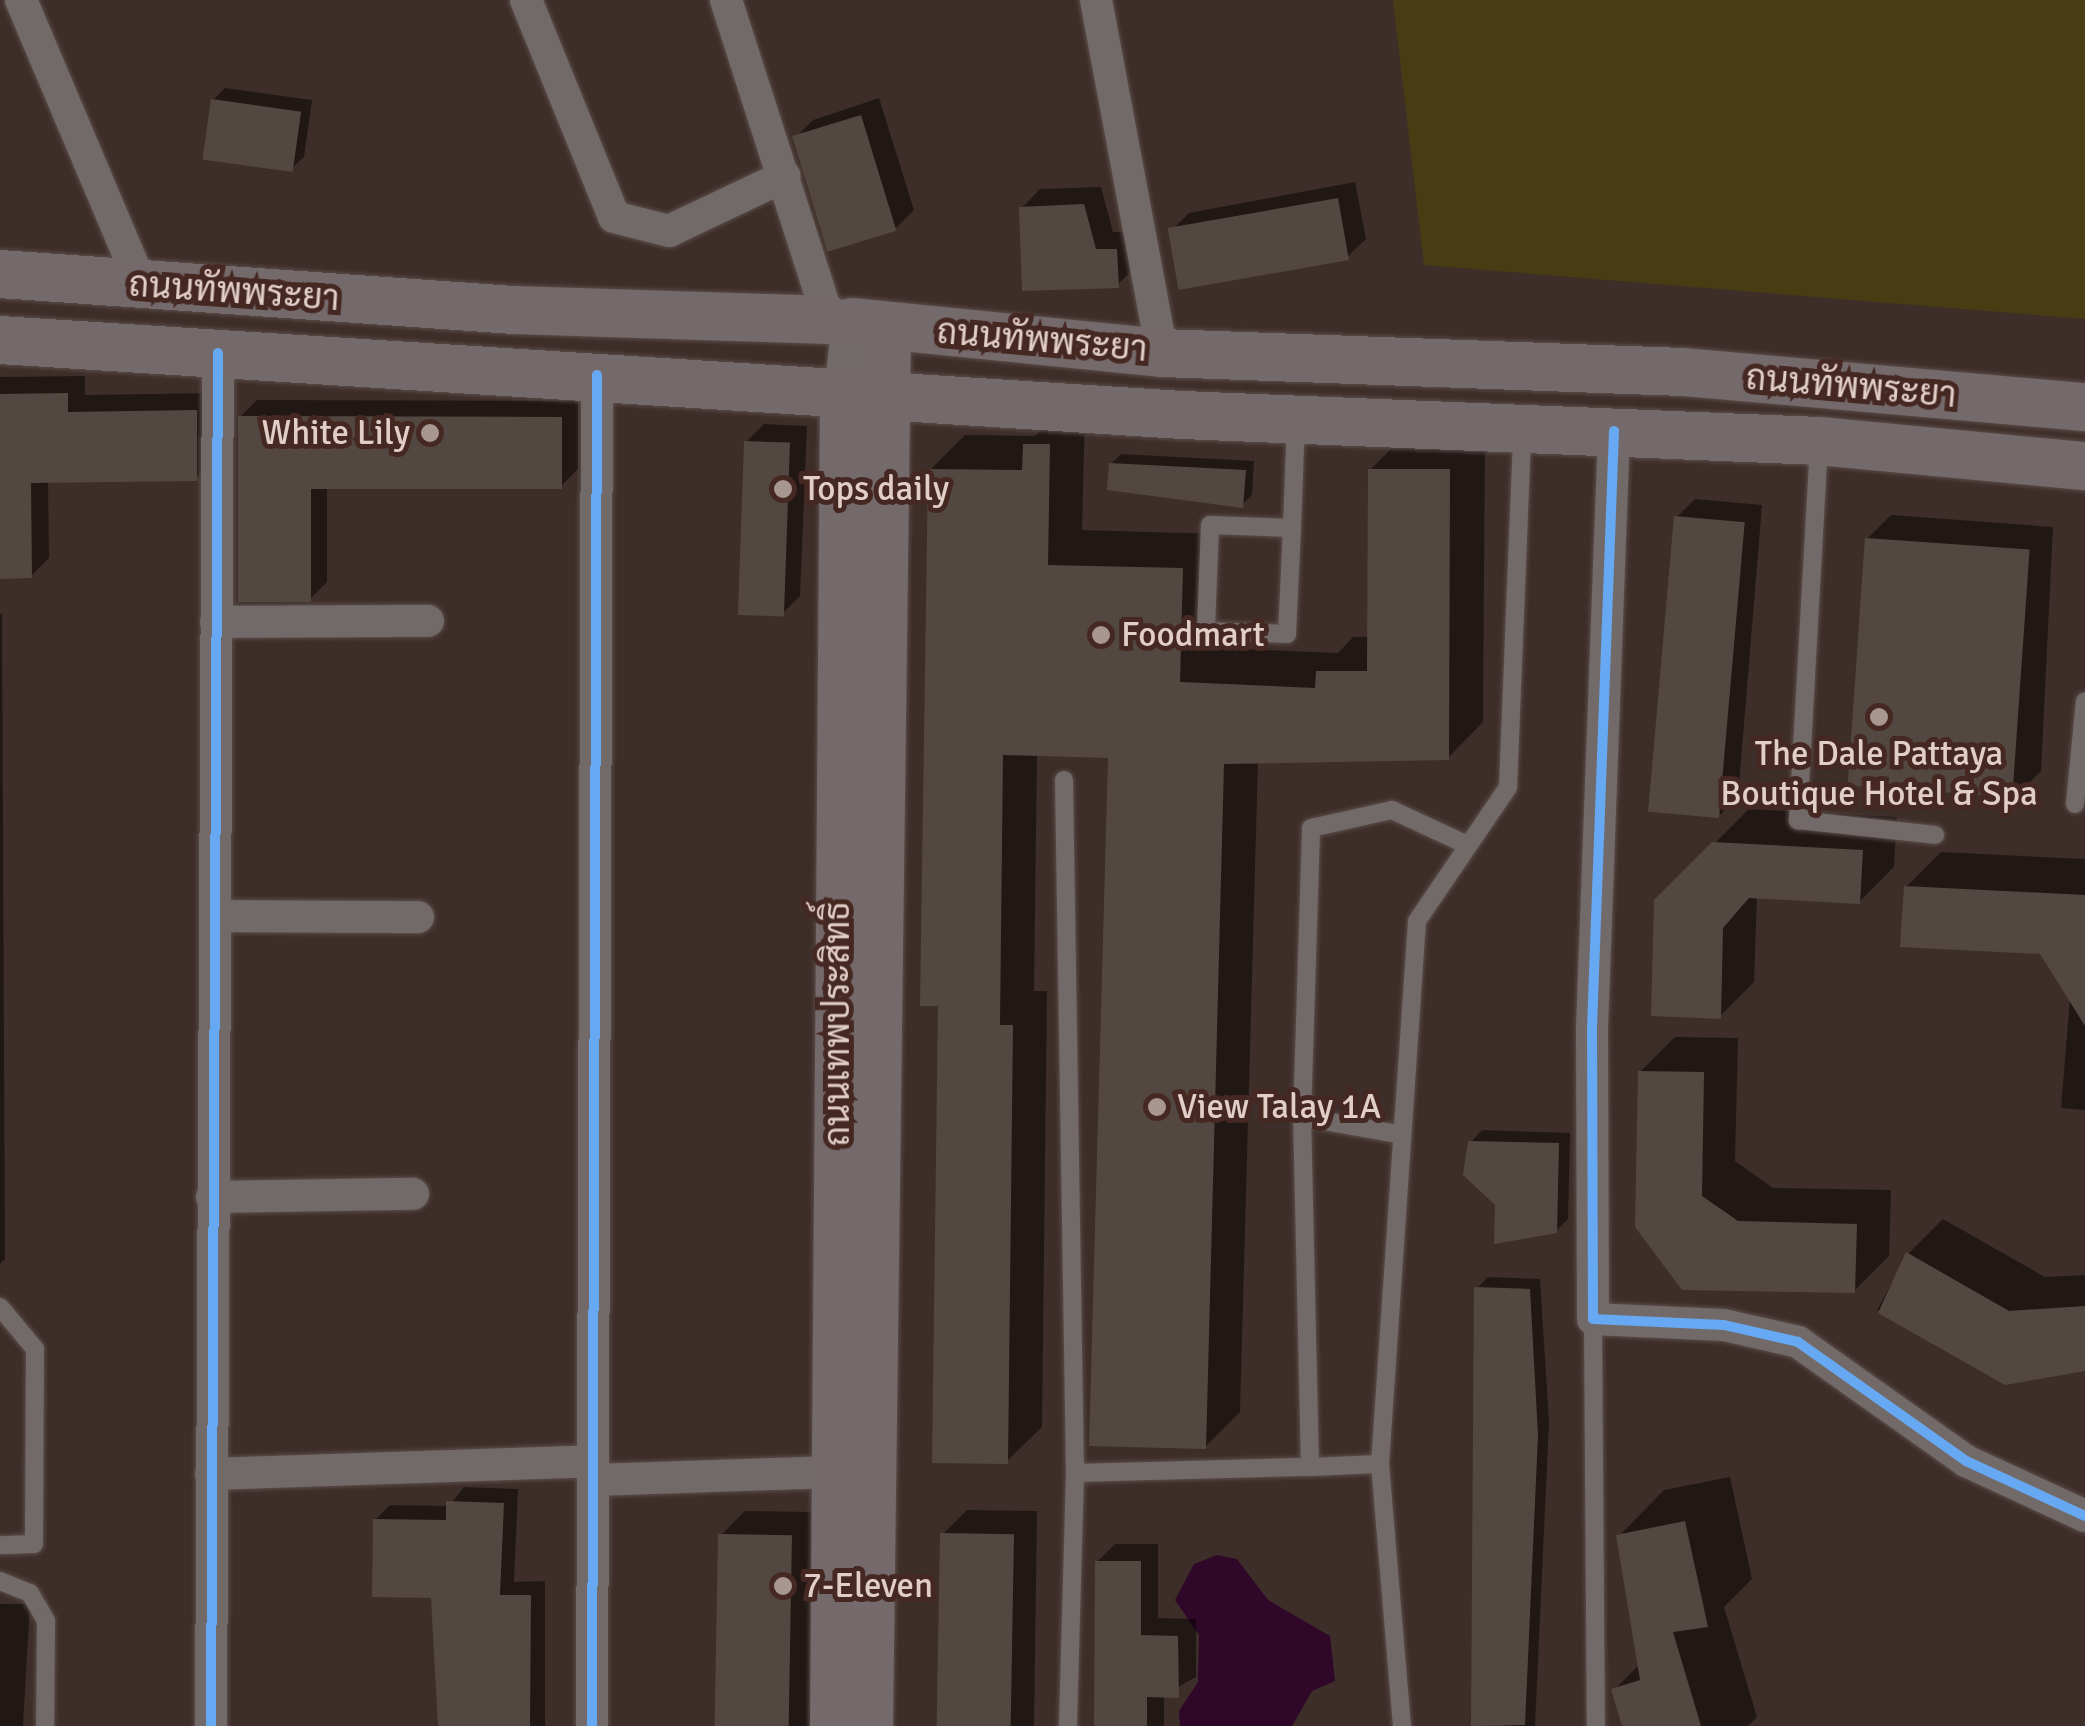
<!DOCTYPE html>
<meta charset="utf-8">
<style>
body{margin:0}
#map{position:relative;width:2085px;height:1726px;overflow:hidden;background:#3e2e2a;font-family:Signika,Sarabun,sans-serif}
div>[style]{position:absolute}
.green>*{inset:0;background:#483c13}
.water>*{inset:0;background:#2f0728}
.shadow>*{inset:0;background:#0007}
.building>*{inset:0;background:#534841;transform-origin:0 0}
.roads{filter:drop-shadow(0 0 2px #5a4c48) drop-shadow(0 0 2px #5a4c48)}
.service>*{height:18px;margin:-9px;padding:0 9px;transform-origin:9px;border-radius:9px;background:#726a69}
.minor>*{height:32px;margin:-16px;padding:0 16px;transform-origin:16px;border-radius:16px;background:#726a69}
.tertiary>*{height:40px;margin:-20px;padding:0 20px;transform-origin:20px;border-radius:20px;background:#726a69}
.secondary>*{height:48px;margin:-24px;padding:0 24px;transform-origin:24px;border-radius:24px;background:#756a6b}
.cycleway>*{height:10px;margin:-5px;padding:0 5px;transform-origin:5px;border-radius:5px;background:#66a8f1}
.dots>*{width:28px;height:28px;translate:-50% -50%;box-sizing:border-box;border:5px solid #462822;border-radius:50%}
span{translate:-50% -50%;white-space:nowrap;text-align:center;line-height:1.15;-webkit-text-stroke:10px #462822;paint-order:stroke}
.street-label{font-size:35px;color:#e1cec9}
.poi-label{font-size:35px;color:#e1cec9}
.right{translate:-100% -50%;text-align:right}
.left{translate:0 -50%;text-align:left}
</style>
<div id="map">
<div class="green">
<i style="clip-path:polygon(1393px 0,2085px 0,2085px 319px,1424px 265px)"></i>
</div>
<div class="water">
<i style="clip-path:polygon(1217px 1555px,1237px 1559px,1268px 1600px,1330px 1636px,1335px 1681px,1312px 1691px,1292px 1726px,1180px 1726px,1179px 1711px,1198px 1682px,1199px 1635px,1175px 1600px,1194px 1564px)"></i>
</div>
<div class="shadow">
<i style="clip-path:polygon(225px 88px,312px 100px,304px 157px,292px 168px,213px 100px)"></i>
<i style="clip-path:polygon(879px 98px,914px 210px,896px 228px,795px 138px,813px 120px)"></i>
<i style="clip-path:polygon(1355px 182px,1366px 239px,1347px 257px,1171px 231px,1189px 213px)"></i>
<i style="clip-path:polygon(1101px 187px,1113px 232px,1134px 232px,1136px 267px,1117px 285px,1022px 208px,1040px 189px)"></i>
<i style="clip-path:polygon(85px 376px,85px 395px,214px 393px,214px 460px,196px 478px,48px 480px,49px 558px,31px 576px,0 576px,0 377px)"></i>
<i style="clip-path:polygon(257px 400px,578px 401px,578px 469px,561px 486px,327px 487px,327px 582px,310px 599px,240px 417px)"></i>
<i style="clip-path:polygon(1061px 410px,1085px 410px,1082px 530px,1217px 534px,1214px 648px,1338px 653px,1353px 637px,1369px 637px,1370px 470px,1405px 435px,1485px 435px,1483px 722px,1448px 758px,1258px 761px,1240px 1412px,1205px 1447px,1111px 756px,1037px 754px,1034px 991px,1047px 991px,1042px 1427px,1006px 1462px,940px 1004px,930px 470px,965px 435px,1035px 436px)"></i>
<i style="clip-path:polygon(764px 424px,807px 426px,800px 596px,782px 614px,746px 442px)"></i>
<i style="clip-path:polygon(1121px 454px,1254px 461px,1252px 495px,1242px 505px,1111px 464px)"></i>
<i style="clip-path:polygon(1695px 499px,1762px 505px,1738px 797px,1720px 815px,1677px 517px)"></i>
<i style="clip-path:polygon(1891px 515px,2053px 527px,2041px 771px,2017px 795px,1867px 539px)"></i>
<i style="clip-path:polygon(2px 614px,5px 1259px,0 1264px,0 614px)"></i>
<i style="clip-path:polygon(1749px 809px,1897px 817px,1894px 867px,1859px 902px,1757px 896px,1754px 982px,1720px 1016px,1657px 901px)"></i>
<i style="clip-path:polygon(1941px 852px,2085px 859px,2085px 1110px,2061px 1108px,2070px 998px,2041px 951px,1906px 887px)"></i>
<i style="clip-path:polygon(1675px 1037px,1738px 1038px,1735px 1161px,1773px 1188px,1891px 1190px,1889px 1256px,1854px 1291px,1683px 1287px,1640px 1072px)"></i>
<i style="clip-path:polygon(1482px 1130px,1570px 1133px,1568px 1219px,1556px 1231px,1498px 1204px,1471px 1142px)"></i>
<i style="clip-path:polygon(1943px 1219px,2045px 1277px,2085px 1275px,2085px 1368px,2005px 1382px,1877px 1310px,1908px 1254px)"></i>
<i style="clip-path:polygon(1488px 1277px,1540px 1279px,1549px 1422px,1535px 1726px,1504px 1726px,1476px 1289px)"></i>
<i style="clip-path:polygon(1730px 1477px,1752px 1579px,1724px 1607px,1757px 1717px,1748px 1726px,1624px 1726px,1614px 1690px,1640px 1664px,1619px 1536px,1664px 1490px)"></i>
<i style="clip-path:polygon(464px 1487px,518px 1489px,514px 1582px,545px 1581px,545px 1726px,439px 1726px,433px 1595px,375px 1520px,390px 1505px,449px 1506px)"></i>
<i style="clip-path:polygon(967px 1510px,1037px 1511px,1034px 1726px,940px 1726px,943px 1534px)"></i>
<i style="clip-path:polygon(745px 1511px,815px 1512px,812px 1726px,718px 1726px,721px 1535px)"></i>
<i style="clip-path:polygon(1115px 1544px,1158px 1544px,1158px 1618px,1196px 1619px,1196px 1677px,1164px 1695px,1164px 1726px,1097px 1726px,1097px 1562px)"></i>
<i style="clip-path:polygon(0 1604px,30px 1604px,23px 1726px,0 1726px)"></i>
</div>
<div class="building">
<i style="left:211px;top:99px;width:91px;height:61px;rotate:8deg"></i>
<i style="left:861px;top:115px;width:121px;height:72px;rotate:73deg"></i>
<i style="left:1338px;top:198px;width:63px;height:173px;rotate:80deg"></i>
<i style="clip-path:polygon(1084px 204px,1096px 249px,1117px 249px,1119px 288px,1022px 291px,1019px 207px)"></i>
<i style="clip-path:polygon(68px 393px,68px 412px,197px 410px,197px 481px,31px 483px,32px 578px,0 579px,0 394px)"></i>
<i style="clip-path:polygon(238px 416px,562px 417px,562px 489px,311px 489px,311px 602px,238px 602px)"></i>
<i style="left:744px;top:441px;width:46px;height:174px;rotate:2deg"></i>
<i style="clip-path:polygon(1023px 444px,1050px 444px,1048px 565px,1183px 568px,1180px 682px,1315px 688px,1316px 671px,1367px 671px,1368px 469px,1450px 469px,1449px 760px,1224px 764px,1206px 1449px,1089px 1446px,1108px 758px,1003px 755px,1000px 1025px,1013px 1025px,1008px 1464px,932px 1463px,938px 1006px,920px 1006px,928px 469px,1022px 470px)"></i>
<i style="clip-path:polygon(1109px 463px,1246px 470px,1243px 508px,1107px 490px)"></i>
<i style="left:1674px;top:516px;width:71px;height:297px;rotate:5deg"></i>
<i style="left:1865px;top:538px;width:165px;height:248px;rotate:4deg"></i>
<i style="clip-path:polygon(1712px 842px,1863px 850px,1860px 904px,1749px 898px,1723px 928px,1721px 1019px,1651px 1016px,1654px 900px)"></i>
<i style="clip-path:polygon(1904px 886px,2085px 895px,2085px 1026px,2040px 954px,1900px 947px)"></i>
<i style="clip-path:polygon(1638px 1071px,1704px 1072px,1702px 1196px,1738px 1221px,1857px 1224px,1855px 1293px,1682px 1290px,1635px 1227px)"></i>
<i style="clip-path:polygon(1468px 1141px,1559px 1143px,1557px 1233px,1494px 1244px,1495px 1205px,1463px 1175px)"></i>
<i style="clip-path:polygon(1906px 1252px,2009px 1311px,2085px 1306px,2085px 1371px,2005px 1385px,1878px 1313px)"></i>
<i style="clip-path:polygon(1474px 1287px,1530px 1289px,1538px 1435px,1525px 1725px,1471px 1726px)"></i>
<i style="clip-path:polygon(446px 1501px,504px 1503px,500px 1595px,531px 1595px,530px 1726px,438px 1726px,431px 1598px,372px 1597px,373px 1519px,446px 1520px)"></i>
<i style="clip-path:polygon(1685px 1521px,1708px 1627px,1673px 1632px,1701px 1726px,1622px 1726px,1611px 1689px,1640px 1680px,1616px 1535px)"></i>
<i style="left:940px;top:1533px;width:74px;height:193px;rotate:1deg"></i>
<i style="left:718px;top:1534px;width:74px;height:192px;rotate:1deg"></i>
<i style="clip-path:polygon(1095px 1561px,1141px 1561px,1141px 1635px,1178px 1636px,1179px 1698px,1147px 1697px,1147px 1726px,1094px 1726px)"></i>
</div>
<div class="roads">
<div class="service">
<i style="left:1819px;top:444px;width:377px;rotate:93.2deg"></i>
<i style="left:1798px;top:820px;width:138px;rotate:6.2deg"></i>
<i style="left:1292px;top:528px;width:82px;rotate:-177.9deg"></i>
<i style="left:1210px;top:525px;width:106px;rotate:92.2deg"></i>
<i style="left:1206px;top:631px;width:81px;rotate:2.1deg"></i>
<i style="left:1287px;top:634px;width:106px;rotate:-87.3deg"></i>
<i style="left:1292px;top:528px;width:109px;rotate:-87.9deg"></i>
<i style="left:1064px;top:780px;width:693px;rotate:89.09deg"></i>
<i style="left:1075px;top:1473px;width:253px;rotate:91.6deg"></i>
<i style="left:2075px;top:804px;width:103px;rotate:-84.5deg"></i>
<i style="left:1302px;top:1117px;width:97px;rotate:10.1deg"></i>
<i style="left:0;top:1307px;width:55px;rotate:50.2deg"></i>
<i style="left:35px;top:1349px;width:195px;rotate:90.3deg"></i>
<i style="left:34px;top:1544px;width:34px;rotate:178deg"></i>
<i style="left:1593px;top:1319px;width:407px;rotate:89.6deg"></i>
<i style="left:1380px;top:1464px;width:70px;rotate:177.5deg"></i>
<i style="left:1310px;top:1467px;width:350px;rotate:-91.3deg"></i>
<i style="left:1302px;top:1117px;width:289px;rotate:-88.2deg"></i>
<i style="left:1311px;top:828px;width:83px;rotate:-12.5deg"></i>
<i style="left:1392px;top:810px;width:78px;rotate:24.9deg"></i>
<i style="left:1075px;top:1473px;width:235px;rotate:-1.5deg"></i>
<i style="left:0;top:1581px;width:32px;rotate:22deg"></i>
<i style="left:30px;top:1593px;width:32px;rotate:60deg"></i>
<i style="left:46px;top:1621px;width:105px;rotate:90.5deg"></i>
<i style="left:1402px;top:1726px;width:263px;rotate:-94.8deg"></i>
<i style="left:1380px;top:1464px;width:544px;rotate:-86.1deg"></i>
<i style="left:1417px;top:921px;width:162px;rotate:-55.8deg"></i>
<i style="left:1508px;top:787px;width:356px;rotate:-87.7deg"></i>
</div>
<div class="minor">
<i style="left:21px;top:0;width:311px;rotate:67.1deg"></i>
<i style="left:526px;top:0;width:234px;rotate:67.9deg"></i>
<i style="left:614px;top:217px;width:57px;rotate:14.3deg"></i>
<i style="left:669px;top:231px;width:128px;rotate:-25.4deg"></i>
<i style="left:726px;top:0;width:336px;rotate:72.2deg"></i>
<i style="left:1096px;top:0;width:359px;rotate:79.4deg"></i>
<i style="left:1614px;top:431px;width:598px;rotate:92.11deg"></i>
<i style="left:1592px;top:1029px;width:290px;rotate:89.8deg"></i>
<i style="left:1593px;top:1319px;width:131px;rotate:2.6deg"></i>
<i style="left:1724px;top:1325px;width:76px;rotate:12.9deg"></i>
<i style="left:1798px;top:1342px;width:206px;rotate:35.3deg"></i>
<i style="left:1966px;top:1461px;width:131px;rotate:24.8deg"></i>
<i style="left:216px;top:622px;width:212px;rotate:-0.3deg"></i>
<i style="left:216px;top:916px;width:202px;rotate:0.3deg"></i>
<i style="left:212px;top:1197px;width:201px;rotate:-0.9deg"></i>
<i style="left:211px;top:1474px;width:382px;rotate:-1.9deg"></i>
<i style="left:594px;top:1480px;width:241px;rotate:-1.9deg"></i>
<i style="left:211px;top:1726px;width:1373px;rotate:-89.71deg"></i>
<i style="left:592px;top:1726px;width:1351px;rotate:-89.79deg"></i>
</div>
<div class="tertiary">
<i style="left:829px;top:320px;width:23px;rotate:5deg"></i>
<i style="left:852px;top:322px;width:70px;rotate:96.5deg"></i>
</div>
<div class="secondary">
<i style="left:0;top:274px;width:515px;rotate:4.01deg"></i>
<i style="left:514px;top:310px;width:315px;rotate:1.8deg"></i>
<i style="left:852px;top:322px;width:312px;rotate:5.7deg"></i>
<i style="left:1162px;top:353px;width:521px;rotate:2.09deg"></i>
<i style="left:1683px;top:372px;width:404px;rotate:5deg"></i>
<i style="left:0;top:340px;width:1185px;rotate:3.63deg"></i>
<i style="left:1183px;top:415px;width:637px;rotate:2.34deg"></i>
<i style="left:1819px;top:441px;width:267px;rotate:5.4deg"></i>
<i style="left:834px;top:1726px;width:1334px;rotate:-89.57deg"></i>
<i style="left:869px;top:1726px;width:1400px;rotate:-89.26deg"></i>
</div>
</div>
<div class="cycleway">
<i style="left:1614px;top:431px;width:598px;rotate:92.11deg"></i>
<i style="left:1592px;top:1029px;width:290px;rotate:89.8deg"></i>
<i style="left:1593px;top:1319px;width:131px;rotate:2.6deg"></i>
<i style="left:1724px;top:1325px;width:76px;rotate:12.9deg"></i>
<i style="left:1798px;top:1342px;width:206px;rotate:35.3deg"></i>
<i style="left:1966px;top:1461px;width:131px;rotate:24.8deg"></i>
<i style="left:211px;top:1726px;width:1373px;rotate:-89.71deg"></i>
<i style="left:592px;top:1726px;width:1351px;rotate:-89.79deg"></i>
</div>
<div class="dots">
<i style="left:430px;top:433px;background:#a89691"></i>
<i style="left:783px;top:489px;background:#a89691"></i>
<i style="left:1101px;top:635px;background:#a89691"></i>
<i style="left:1879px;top:717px;background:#a89691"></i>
<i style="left:1157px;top:1107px;background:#a89691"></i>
<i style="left:783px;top:1586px;background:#a89691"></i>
</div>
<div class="street-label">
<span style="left:234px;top:292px;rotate:4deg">ถนนทัพพระยา</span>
<span style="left:1042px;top:341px;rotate:5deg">ถนนทัพพระยา</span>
<span style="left:1851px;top:387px;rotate:5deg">ถนนทัพพระยา</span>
<span style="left:838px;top:1024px;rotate:-90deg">ถนนเทพประสิทธิ์</span>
</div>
<div class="poi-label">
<span class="right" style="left:410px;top:433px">White Lily</span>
<span class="left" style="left:803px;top:489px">Tops daily</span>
<span class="left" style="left:1121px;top:635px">Foodmart</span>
<span style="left:1879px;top:774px">The Dale Pattaya<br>Boutique Hotel &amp; Spa</span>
<span class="left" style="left:1177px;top:1107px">View Talay 1A</span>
<span class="left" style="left:803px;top:1586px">7-Eleven</span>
</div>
</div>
